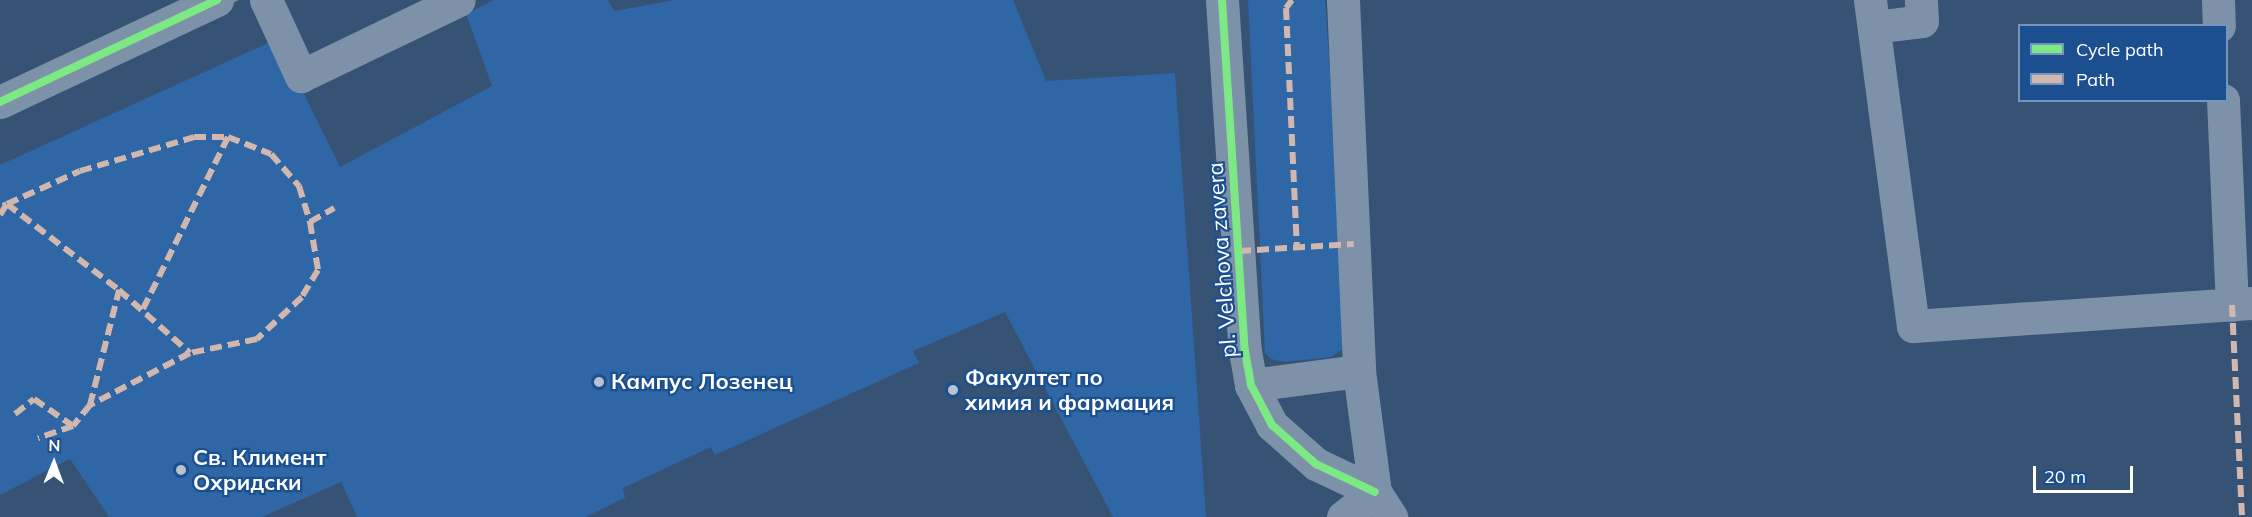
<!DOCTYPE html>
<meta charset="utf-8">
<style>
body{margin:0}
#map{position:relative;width:2252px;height:517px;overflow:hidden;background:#365274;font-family:Mulish,sans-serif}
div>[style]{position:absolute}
.green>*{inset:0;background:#2f66a5}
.minor>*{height:33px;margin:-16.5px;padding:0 16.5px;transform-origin:16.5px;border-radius:16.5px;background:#7d92a8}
.tram>*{height:1.5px;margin:-0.75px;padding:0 0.75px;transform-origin:0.75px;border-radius:0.75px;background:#7e92a7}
.quiet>*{height:6px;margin-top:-3px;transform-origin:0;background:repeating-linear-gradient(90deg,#d1b7ad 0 12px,transparent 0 18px)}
.cycleway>*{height:8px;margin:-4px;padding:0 4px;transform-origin:4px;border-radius:4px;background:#7ce984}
.dots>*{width:16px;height:16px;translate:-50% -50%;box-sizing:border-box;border:3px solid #1b4f8f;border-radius:50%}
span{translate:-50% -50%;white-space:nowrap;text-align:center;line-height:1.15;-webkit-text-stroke:4.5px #1b4f8f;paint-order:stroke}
.street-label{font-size:22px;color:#fff}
.poi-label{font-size:22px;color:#fff;font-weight:700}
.left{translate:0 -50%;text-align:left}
.legend{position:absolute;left:2018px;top:24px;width:210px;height:78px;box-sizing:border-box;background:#1b4f8f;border:2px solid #7695bc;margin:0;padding:8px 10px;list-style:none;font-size:18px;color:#fff}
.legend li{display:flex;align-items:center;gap:12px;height:30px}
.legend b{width:30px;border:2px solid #7695bc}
.north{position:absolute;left:24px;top:433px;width:60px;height:60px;-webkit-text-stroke:4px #1b4f8f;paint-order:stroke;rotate:1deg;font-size:16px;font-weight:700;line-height:24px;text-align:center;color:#fff}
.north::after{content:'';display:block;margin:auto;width:21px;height:27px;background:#fff;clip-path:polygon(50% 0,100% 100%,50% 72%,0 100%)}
.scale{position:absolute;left:2033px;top:466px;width:100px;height:27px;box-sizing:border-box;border:3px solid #fff;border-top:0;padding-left:8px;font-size:18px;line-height:21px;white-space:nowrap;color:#fff;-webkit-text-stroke:4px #1b4f8f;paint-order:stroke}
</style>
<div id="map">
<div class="green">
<i style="clip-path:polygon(494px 0,608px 0,614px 11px,675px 0,1013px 0,1046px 81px,1175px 73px,1206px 517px,1113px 517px,1005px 312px,913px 351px,919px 363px,715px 455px,711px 447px,623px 488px,625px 498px,585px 517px,357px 517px,341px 482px,262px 517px,109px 517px,70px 459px,0 495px,0 165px,277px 39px,340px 167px,492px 86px,466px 14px)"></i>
<i style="clip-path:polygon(1248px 0,1325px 0,1342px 252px,1342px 350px,1331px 357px,1284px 362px,1271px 359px,1265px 353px)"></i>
</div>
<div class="minor">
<i style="left:266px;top:0;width:84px;rotate:65.3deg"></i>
<i style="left:301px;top:76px;width:175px;rotate:-25.7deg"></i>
<i style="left:1222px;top:0;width:352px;rotate:86.3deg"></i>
<i style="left:1245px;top:351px;width:35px;rotate:80deg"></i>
<i style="left:1251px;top:385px;width:45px;rotate:62.3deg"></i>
<i style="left:1272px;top:425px;width:59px;rotate:41.6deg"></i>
<i style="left:1316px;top:464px;width:65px;rotate:25.4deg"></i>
<i style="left:1343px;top:0;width:371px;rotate:87.5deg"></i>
<i style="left:1359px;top:371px;width:122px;rotate:82.5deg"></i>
<i style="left:1375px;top:492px;width:30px;rotate:57deg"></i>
<i style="left:1870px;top:0;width:329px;rotate:82.5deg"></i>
<i style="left:1913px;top:326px;width:340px;rotate:-3.9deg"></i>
<i style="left:2218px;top:0;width:26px;rotate:88deg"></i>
<i style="left:1874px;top:27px;width:48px;rotate:-7.1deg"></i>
<i style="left:1922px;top:21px;width:21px;rotate:-93deg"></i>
<i style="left:2223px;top:100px;width:205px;rotate:87.5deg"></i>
<i style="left:0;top:102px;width:240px;rotate:-25.2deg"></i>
<i style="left:1251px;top:385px;width:109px;rotate:-7.4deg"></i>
<i style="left:1343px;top:517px;width:41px;rotate:-38deg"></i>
</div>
<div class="tram">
<i style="left:0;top:93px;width:219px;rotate:-25.2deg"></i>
<i style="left:0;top:111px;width:262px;rotate:-25.1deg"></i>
</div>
<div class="quiet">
<i style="left:1292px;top:0;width:10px;rotate:127deg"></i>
<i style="left:1286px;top:8px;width:239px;rotate:87.4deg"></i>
<i style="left:3px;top:206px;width:4px;rotate:-27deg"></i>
<i style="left:7px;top:204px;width:141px;rotate:37.5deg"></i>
<i style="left:0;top:215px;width:13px;rotate:-58deg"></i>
<i style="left:7px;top:204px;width:80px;rotate:-24.3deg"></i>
<i style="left:80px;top:171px;width:119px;rotate:-16.6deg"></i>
<i style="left:194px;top:137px;width:34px"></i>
<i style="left:228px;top:137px;width:46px;rotate:21.6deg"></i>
<i style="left:271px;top:154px;width:43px;rotate:48.8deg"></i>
<i style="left:299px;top:186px;width:38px;rotate:73deg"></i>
<i style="left:310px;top:222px;width:49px;rotate:80.5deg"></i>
<i style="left:318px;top:270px;width:31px;rotate:121deg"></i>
<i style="left:302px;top:297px;width:62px;rotate:137deg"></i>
<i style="left:257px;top:339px;width:68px;rotate:168.2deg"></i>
<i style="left:190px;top:353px;width:113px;rotate:152.5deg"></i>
<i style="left:90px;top:405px;width:27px;rotate:129deg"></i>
<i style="left:73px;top:426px;width:37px;rotate:161deg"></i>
<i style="left:310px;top:222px;width:28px;rotate:-30deg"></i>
<i style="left:1239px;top:251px;width:115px;rotate:-3.5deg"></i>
<i style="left:2232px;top:305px;width:212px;rotate:87.3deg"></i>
<i style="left:143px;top:309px;width:192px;rotate:-63.7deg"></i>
<i style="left:90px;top:405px;width:119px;rotate:-75.8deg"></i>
<i style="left:119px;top:290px;width:95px;rotate:41.6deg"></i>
<i style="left:15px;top:414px;width:24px;rotate:-38deg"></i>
<i style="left:34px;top:399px;width:47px;rotate:34.7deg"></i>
</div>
<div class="cycleway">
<i style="left:1222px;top:0;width:352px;rotate:86.3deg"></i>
<i style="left:1245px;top:351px;width:35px;rotate:80deg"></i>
<i style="left:1251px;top:385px;width:45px;rotate:62.3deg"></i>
<i style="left:1272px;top:425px;width:59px;rotate:41.6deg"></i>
<i style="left:1316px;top:464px;width:65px;rotate:25.4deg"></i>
<i style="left:0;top:102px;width:240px;rotate:-25.2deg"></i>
</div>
<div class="dots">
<i style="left:599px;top:382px;background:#b9c2ce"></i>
<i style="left:953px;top:390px;background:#b9c2ce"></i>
<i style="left:181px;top:470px;background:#b9c2ce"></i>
</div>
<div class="street-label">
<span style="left:1222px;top:260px;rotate:-94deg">pl. Velchova zavera</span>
</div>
<div class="poi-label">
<span class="left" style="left:965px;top:390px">Факултет по<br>химия и фармация</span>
<span class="left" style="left:611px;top:382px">Кампус Лозенец</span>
<span class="left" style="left:193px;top:470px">Св. Климент<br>Охридски</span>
</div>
<ul class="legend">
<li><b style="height:8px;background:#7ce984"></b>Cycle path</li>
<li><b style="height:8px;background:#d1b7ad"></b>Path</li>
</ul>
<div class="north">N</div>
<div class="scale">20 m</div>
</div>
